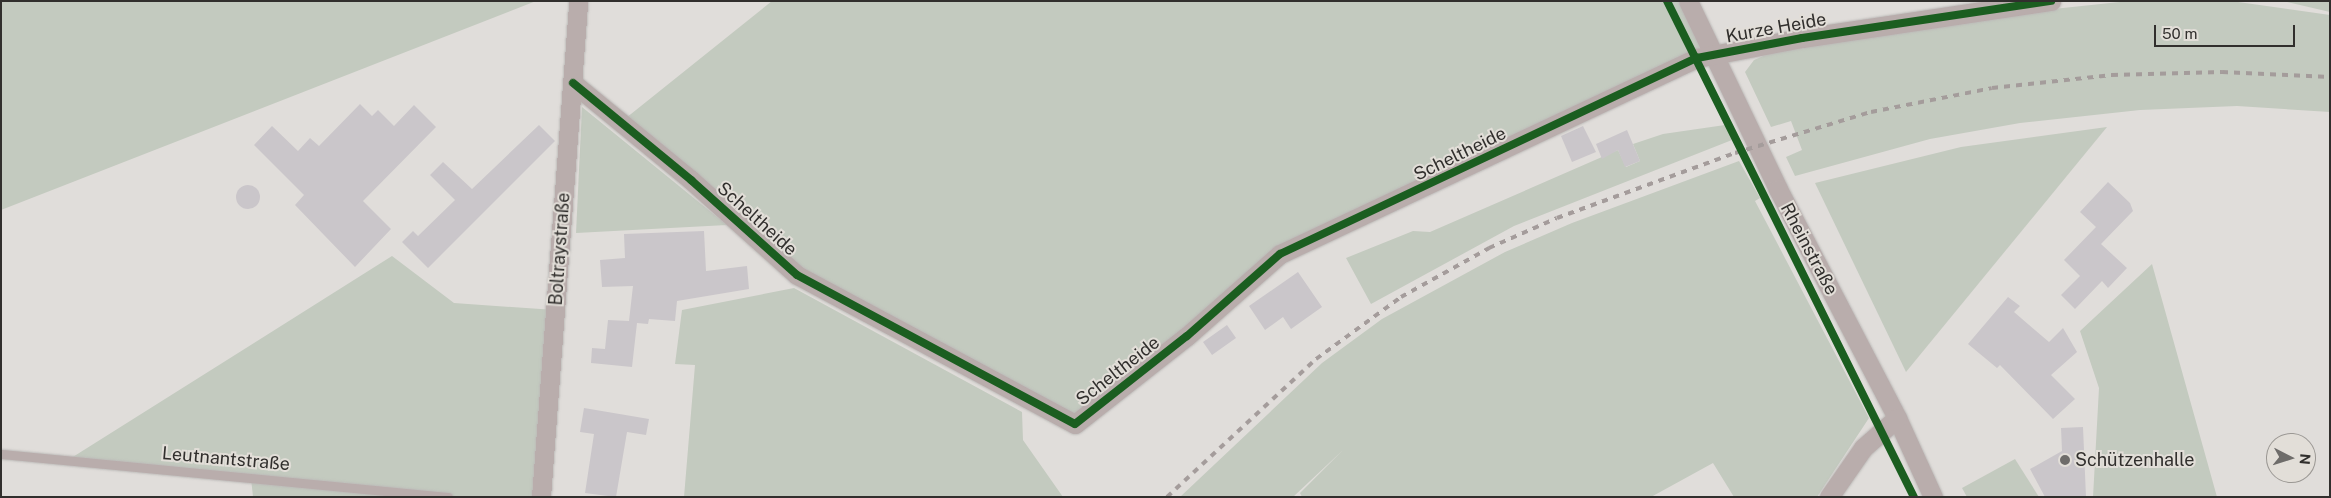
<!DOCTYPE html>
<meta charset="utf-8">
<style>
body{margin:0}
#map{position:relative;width:2331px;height:498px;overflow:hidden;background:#e0ddda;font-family:"Public Sans",sans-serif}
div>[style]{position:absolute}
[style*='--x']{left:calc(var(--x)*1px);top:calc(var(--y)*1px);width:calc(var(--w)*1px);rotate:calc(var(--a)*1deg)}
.green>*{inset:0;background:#c3cabf}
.building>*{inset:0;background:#cac6ca}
.round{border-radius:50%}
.roads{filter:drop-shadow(0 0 1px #bcbab8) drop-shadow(0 0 1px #bcbab8)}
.lane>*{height:9px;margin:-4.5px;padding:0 4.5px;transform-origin:4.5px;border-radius:4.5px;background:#b9adac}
.street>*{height:19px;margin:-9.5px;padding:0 9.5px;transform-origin:9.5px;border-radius:9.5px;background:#b9adac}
.rail>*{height:4px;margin-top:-2px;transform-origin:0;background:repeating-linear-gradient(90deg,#a49c9b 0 6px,transparent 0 12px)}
.cycleway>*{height:8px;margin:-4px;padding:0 4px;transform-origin:4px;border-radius:4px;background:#1b5e20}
.dots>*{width:14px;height:14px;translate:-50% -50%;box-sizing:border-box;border:2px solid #e2ded8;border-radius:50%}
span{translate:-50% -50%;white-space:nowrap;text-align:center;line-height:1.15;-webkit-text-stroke:4px #e2ded8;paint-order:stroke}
.street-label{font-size:18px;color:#312f2d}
.poi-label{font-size:18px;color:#312f2d}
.left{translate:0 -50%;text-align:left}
.frame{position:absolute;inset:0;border:2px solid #312f2d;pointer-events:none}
.north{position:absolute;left:2266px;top:433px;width:50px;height:50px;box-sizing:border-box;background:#e2ded8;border:1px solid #9b9894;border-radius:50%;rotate:95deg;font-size:14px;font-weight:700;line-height:20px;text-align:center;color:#312f2d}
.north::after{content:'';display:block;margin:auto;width:18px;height:22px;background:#6e6c6a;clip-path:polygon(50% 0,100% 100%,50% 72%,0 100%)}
.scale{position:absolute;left:2154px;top:25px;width:141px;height:22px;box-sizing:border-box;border:2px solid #312f2d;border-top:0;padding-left:6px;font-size:15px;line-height:18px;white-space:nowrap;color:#312f2d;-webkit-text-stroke:4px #e2ded8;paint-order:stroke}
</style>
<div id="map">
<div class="green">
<i style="clip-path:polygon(1px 1px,536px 1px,1px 210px)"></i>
<i style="clip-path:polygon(772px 1px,1688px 1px,1714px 54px,1280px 254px,1075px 424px,797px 275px,621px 122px)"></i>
<i style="clip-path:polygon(2129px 1px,2231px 1px,2330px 15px,2330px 112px,2237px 106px,2140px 110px,2020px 123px,1930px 139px,1795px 176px,1786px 157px,1802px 150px,1791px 121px,1771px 127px,1745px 72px,1754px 60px,1775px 51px,2044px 10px)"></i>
<i style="clip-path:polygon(2283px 1px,2330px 1px,2330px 12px)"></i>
<i style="clip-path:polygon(582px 107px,727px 225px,576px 233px)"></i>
<i style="clip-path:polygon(1725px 125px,1732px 140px,1514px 226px,1371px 304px,1346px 258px,1413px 231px,1430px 232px,1618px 150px,1626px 167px,1640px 161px,1633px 144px,1663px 134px)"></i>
<i style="clip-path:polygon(2107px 127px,1906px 372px,1815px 183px,1961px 147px)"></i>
<i style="clip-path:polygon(1739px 161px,1760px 198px,1755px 201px,1869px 418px,1817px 497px,1734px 497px,1713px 463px,1651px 497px,1302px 497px,1300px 493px,1343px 450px,1293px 497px,1180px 497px,1322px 363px,1382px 319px,1505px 252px,1572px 223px)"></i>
<i style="clip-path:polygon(392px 256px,454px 303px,555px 310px,541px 497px,253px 497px,251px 478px,68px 460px)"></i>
<i style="clip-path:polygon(2152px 264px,2217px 497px,2093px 497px,2099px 388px,2080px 331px)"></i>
<i style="clip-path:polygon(794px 288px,1022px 412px,1023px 440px,1063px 497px,684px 497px,695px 365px,675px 364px,682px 310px)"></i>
<i style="clip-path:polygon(2015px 459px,2039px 497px,1967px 497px,1962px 488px)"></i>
</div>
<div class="building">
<i style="clip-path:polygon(360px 104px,372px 116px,378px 110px,394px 126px,414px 105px,436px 127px,363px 201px,391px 229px,355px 267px,295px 205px,304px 195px,254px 145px,272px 126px,298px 151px,310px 138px,319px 146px)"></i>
<i style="clip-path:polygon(539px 125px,555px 141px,428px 268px,402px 242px,413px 231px,418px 236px,455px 200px,430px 175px,443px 162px,472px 189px)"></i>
<i style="clip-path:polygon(1583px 126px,1596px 152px,1572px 162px,1561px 136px)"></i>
<i style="clip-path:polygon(1627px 130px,1640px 161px,1625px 167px,1618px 150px,1602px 159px,1596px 144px)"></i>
<i style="clip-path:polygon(2108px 182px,2130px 203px,2133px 211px,2101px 244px,2127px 268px,2108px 288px,2102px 281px,2075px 309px,2061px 295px,2080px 276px,2064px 260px,2096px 227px,2080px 212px)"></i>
<i class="round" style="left:236px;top:185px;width:24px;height:24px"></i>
<i style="clip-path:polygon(704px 231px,706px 271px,747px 266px,749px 289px,677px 301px,675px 321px,649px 319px,648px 324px,637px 323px,632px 367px,591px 363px,592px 348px,605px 349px,608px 320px,629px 321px,633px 286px,602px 287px,600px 260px,625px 258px,624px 234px)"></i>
<i style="clip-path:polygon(1298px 272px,1322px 307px,1291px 329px,1283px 317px,1265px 330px,1249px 306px)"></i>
<i style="clip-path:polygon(2008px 297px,2020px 306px,2014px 312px,2049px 342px,2063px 328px,2077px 352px,2051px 375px,2075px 399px,2053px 419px,2000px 365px,1997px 368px,1968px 344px)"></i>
<i style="clip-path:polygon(1227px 325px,1236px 338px,1212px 355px,1203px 342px)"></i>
<i style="clip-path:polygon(584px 408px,649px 419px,646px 435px,627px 432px,616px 497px,585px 493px,594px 434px,580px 432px)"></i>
<i style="clip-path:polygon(2083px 427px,2086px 497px,2045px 497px,2030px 469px,2062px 451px,2061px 428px)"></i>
</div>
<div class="roads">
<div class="lane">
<i style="--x:1;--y:454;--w:449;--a:5.5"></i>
</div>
<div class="street">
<i style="--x:1688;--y:1;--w:208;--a:64.4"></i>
<i style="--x:1778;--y:189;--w:258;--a:62.5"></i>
<i style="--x:1897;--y:418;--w:87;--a:65.5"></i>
<i style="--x:573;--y:83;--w:153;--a:39.4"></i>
<i style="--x:691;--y:180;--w:142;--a:41.9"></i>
<i style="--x:797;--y:275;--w:315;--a:28.2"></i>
<i style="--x:1075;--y:424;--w:142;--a:-38.2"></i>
<i style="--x:1187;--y:336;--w:124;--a:-41.4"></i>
<i style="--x:1280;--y:254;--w:461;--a:-25.2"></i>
<i style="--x:1697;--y:58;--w:107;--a:-10.8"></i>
<i style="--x:1802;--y:38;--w:252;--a:-8.5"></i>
<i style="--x:541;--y:497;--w:497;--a:-85.7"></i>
<i style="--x:1829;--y:497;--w:60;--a:-55.2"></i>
<i style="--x:1863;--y:448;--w:45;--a:-41.4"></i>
</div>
</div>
<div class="rail">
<i style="--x:1167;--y:497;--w:203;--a:-42.8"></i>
<i style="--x:1316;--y:359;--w:105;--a:-36.1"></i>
<i style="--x:1401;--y:297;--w:101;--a:-29.1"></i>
<i style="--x:1489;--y:248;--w:74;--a:-23.8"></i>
<i style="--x:1557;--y:218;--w:189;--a:-20.1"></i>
<i style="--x:1735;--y:153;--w:142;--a:-16.8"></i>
<i style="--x:1871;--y:112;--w:123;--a:-11.2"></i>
<i style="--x:1992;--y:88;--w:121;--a:-6.2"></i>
<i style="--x:2112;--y:75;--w:110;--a:-1.6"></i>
<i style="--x:2222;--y:72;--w:108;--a:2.7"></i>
</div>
<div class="cycleway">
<i style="--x:1667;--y:1;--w:554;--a:63.53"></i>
<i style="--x:573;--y:83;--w:153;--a:39.4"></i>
<i style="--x:691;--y:180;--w:142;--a:41.9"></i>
<i style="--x:797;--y:275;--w:315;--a:28.2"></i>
<i style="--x:1075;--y:424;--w:142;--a:-38.2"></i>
<i style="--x:1187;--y:336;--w:124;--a:-41.4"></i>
<i style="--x:1280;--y:254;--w:461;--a:-25.2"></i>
<i style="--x:1697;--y:58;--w:107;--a:-10.8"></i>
<i style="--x:1802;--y:38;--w:252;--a:-8.5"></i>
</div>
<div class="dots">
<i style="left:2065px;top:460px;background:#6e6c6a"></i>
</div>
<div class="street-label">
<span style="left:1776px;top:28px;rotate:-10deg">Kurze Heide</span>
<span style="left:1460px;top:154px;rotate:-26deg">Scheltheide</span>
<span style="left:757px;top:219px;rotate:42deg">Scheltheide</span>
<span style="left:560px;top:249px;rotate:-86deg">Boltraystraße</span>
<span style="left:1809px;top:249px;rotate:62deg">Rheinstraße</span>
<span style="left:1118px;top:371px;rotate:-38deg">Scheltheide</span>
<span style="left:226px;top:459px;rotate:5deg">Leutnantstraße</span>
</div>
<div class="poi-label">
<span class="left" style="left:2075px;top:460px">Schützenhalle</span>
</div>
<div class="frame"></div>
<div class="north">N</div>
<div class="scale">50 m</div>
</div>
